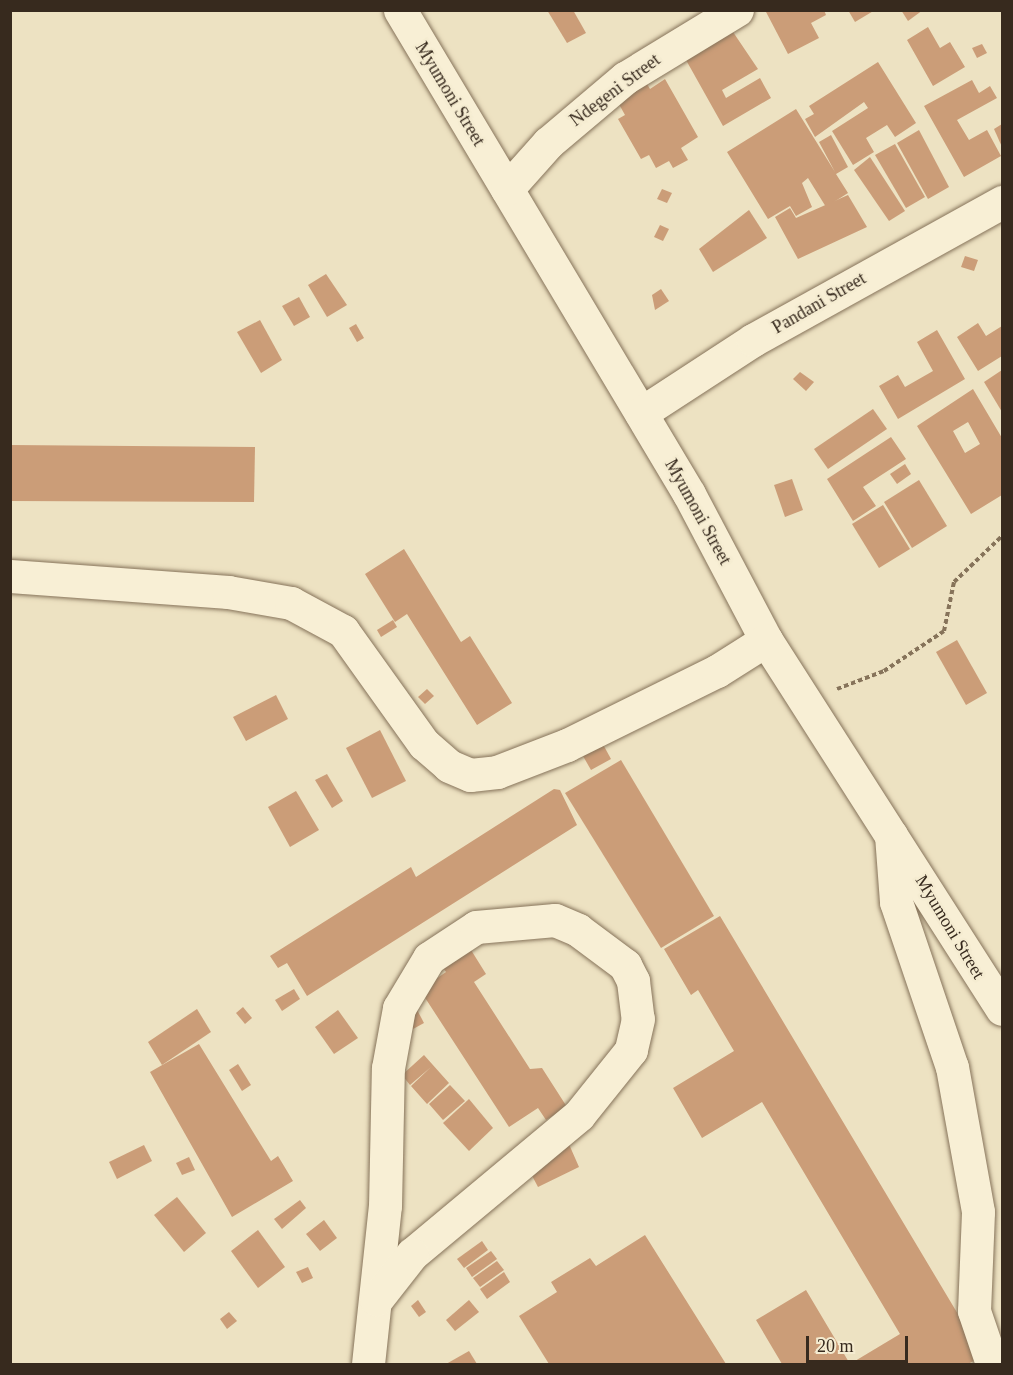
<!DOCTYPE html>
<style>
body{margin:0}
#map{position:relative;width:1013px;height:1375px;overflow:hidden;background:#ede2c2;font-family:Georgia,serif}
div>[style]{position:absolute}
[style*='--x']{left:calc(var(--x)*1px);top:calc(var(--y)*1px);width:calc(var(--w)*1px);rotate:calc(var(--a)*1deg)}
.building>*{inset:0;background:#cb9d78}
.path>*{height:4px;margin-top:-2px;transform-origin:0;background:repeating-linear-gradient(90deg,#86735a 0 4.5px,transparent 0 7.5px)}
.roads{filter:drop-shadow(0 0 2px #86735a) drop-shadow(0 0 2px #86735a)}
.minor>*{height:33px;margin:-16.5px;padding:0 16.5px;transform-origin:16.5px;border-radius:16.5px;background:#f8efd5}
span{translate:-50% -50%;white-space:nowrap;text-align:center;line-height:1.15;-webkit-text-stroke:5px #f5ecd1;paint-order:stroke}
.street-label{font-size:18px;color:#372a1e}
.frame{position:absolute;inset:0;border:12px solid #372a1e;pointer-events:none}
.scale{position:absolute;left:806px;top:1336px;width:102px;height:27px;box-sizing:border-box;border:3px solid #372a1e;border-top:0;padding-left:8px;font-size:18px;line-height:21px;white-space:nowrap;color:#372a1e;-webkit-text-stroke:4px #f5ecd1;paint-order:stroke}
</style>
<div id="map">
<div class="building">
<i style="clip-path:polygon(547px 10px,573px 10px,586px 33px,567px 43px)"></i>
<i style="clip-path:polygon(765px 10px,824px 10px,826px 15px,811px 23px,819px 38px,788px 54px)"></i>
<i style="clip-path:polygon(848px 10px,875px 10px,855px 22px)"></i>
<i style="clip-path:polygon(901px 10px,923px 10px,908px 21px)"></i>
<i style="clip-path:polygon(928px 27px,940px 48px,950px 42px,965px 67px,933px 86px,907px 40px)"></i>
<i style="clip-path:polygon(731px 29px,758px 69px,722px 90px,726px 98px,760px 78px,771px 98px,723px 126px,686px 60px)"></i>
<i style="clip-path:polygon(982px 44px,987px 53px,977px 58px,972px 48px)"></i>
<i style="clip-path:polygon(878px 62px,916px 123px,895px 137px,887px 125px,866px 138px,874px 152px,853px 165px,832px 131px,868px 108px,864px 102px,815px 137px,805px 119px,814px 114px,809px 106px)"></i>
<i style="clip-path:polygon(644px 79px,650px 89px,665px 79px,698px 137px,681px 148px,688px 160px,673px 168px,669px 161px,656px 168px,649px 155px,641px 159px,618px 119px,625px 115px,615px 97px)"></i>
<i style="clip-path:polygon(972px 80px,979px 93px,990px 86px,997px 98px,957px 120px,969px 140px,987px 130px,1001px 156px,964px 177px,924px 106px)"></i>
<i style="clip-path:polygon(796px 109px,835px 172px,819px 142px,831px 135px,848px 167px,836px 174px,848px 193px,826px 207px,808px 178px,802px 183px,812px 207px,796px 216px,790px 206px,768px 219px,727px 152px)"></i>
<i style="clip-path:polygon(1002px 124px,1002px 147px,994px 129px)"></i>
<i style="clip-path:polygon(919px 130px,949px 187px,928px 199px,897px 143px)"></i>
<i style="clip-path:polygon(895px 144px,925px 197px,906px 208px,875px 155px)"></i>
<i style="clip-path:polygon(870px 157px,905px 211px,889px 221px,854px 170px)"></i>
<i style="clip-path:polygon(662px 189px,672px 193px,667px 203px,657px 199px)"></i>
<i style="clip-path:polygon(848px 195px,867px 227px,798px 259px,775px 217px,790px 208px,796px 218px)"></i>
<i style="clip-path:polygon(749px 210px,767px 238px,713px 272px,699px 249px)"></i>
<i style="clip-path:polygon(660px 225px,669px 229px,663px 241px,654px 237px)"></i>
<i style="clip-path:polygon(965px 256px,978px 260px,974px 271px,961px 267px)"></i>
<i style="clip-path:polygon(326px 274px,347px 305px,327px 317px,308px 285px)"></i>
<i style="clip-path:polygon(661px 289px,669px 301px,655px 310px,652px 295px)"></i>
<i style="clip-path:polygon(299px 297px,310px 317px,294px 326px,282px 306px)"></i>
<i style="clip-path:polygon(260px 320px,282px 360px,261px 373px,237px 332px)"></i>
<i style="clip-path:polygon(978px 323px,986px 336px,1002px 326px,1002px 356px,978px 371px,957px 337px)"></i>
<i style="clip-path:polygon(356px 324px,364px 338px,357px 342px,349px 328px)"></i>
<i style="clip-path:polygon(937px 330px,965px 379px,898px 419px,879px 386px,898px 375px,905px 387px,933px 371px,917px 342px)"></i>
<i style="clip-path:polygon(1002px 370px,1002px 412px,984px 382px)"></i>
<i style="clip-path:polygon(800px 372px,814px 382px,806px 391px,793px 379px)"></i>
<i style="clip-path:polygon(evenodd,973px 389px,1002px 438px,1002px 495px,971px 514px,917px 426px,973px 389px,968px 422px,980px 444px,965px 453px,953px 431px,968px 422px)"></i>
<i style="clip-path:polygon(873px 409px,887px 429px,828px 469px,814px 449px)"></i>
<i style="clip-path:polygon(891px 437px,906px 459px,863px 487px,876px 506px,853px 521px,827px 479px)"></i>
<i style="clip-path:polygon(10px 445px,255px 447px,254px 502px,10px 501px)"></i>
<i style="clip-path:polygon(905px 464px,911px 474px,897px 484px,890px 474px)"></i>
<i style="clip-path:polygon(792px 479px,803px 510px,785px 517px,774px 485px)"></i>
<i style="clip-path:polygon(919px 480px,947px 526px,912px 548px,884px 502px)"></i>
<i style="clip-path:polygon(883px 505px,910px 549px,879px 568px,852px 524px)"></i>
<i style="clip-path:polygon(404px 549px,461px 642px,470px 636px,512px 703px,477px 725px,407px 614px,395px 622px,365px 574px)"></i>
<i style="clip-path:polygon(393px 620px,397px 627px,381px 637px,377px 630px)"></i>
<i style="clip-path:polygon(957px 640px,987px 693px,966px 705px,936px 652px)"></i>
<i style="clip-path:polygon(427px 689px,434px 696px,425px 704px,418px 697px)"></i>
<i style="clip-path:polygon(276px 695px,288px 719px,246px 741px,233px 717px)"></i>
<i style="clip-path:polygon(380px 730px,406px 781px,372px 798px,346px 748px)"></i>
<i style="clip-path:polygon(599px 737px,611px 759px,591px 770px,579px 749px)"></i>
<i style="clip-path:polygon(621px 760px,714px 916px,661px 948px,565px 793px)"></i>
<i style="clip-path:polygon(327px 774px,343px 801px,332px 808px,315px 780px)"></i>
<i style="clip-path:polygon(554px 789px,560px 790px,577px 825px,307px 996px,287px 963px,278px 968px,270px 956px,411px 867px,416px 877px)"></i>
<i style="clip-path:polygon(296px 791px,319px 830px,290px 847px,268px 807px)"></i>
<i style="clip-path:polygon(720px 916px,983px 1356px,968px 1364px,782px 1364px,756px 1320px,806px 1290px,850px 1364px,900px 1334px,762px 1102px,702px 1138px,673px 1088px,734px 1051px,698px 990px,691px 995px,664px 949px)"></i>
<i style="clip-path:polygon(466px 942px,486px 974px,474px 982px,530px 1069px,542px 1068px,567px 1107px,546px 1120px,538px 1108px,509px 1127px,420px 990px,446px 972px,437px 960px)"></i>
<i style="clip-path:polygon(294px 989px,300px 999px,282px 1011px,275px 1000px)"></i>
<i style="clip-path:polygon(415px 1006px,424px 1023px,413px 1029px,404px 1012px)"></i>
<i style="clip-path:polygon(243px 1007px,252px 1018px,245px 1024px,236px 1013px)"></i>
<i style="clip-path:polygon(197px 1009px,211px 1032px,162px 1065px,148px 1042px)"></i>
<i style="clip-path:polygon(338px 1010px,358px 1038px,334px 1054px,315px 1027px)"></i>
<i style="clip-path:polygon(199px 1044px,271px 1161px,278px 1156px,293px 1181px,232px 1217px,150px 1072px)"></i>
<i style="clip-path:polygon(424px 1055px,449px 1083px,427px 1104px,411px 1086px,431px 1067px,410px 1085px,402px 1075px)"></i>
<i style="clip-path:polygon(238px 1064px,251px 1085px,242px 1091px,229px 1070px)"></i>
<i style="clip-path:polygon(450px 1085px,465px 1101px,443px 1120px,429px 1104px)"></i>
<i style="clip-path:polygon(469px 1099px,493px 1128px,469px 1151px,443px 1123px)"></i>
<i style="clip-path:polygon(568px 1142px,579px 1167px,538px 1187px,529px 1170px,553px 1158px,550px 1151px)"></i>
<i style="clip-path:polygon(144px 1145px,152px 1161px,117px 1179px,109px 1162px)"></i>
<i style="clip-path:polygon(189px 1157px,195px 1170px,182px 1175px,176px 1163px)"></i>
<i style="clip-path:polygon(177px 1197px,206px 1233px,184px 1252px,154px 1215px)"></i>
<i style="clip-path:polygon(300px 1200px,306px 1208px,282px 1229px,274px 1219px)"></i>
<i style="clip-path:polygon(324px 1220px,337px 1238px,320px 1251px,306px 1234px)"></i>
<i style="clip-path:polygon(258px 1230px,285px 1267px,258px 1288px,231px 1251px)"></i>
<i style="clip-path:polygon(645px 1235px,726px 1364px,549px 1364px,519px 1316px,557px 1292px,551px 1282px,590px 1258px,596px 1266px)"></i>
<i style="clip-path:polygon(482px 1241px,488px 1250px,464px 1268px,457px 1259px)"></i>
<i style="clip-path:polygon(491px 1251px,497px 1259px,472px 1277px,466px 1268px)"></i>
<i style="clip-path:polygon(497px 1261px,504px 1270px,480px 1287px,473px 1278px)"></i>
<i style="clip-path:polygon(308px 1267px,313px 1278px,302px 1283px,296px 1272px)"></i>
<i style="clip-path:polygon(504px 1272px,510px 1282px,487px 1299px,480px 1289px)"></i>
<i style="clip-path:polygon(418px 1300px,426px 1312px,419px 1317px,411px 1306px)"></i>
<i style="clip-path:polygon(469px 1300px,479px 1312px,455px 1331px,446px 1320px)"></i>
<i style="clip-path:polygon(229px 1312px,237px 1321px,227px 1329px,220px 1319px)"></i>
<i style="clip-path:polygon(469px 1351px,477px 1364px,446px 1364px)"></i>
</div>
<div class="path">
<i style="--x:837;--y:689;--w:50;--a:-21"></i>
<i style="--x:884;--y:671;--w:72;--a:-33.7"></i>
<i style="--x:944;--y:631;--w:50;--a:-78.5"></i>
<i style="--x:954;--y:582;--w:66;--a:-43.8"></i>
</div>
<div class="roads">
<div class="minor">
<i style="--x:400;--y:10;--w:564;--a:59.16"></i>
<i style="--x:689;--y:494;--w:165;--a:62.2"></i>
<i style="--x:766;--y:640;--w:438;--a:57.4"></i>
<i style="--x:507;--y:189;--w:62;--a:-48.3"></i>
<i style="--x:548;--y:143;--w:101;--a:-40.2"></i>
<i style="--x:625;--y:78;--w:131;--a:-31.3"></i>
<i style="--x:641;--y:413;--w:134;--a:-33.1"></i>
<i style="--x:753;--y:340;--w:285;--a:-29"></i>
<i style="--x:10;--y:576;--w:219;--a:4.2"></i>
<i style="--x:228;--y:592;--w:64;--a:9.9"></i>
<i style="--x:291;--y:603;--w:59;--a:28.3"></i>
<i style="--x:343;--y:631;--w:139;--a:54.4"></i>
<i style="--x:424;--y:744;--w:33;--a:41"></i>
<i style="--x:449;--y:766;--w:23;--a:23"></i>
<i style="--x:470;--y:775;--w:27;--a:-6"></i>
<i style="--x:497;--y:772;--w:75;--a:-21.1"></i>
<i style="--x:567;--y:745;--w:167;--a:-26.3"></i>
<i style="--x:717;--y:671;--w:58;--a:-32.3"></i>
<i style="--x:891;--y:835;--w:67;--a:85.7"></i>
<i style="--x:896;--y:902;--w:174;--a:71.3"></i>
<i style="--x:952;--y:1067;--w:147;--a:79.8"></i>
<i style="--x:978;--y:1212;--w:99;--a:92.3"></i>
<i style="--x:974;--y:1311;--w:56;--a:71.2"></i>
<i style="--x:368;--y:1364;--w:159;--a:-83.9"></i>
<i style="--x:385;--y:1206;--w:138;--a:-88.8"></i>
<i style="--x:388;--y:1068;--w:61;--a:-79.6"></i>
<i style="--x:399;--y:1008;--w:58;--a:-59"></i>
<i style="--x:429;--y:958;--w:56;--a:-33.4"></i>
<i style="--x:476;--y:927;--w:79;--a:-5.1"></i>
<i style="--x:555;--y:920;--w:25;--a:23"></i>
<i style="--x:578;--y:930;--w:59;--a:36.7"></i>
<i style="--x:625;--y:965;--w:18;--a:63"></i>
<i style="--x:633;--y:981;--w:38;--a:83"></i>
<i style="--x:638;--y:1019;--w:32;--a:103"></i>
<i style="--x:631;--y:1050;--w:83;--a:128.7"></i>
<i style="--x:579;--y:1115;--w:217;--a:140.2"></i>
<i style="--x:412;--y:1254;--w:58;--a:128"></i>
</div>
</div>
<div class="street-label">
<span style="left:615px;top:90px;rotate:-37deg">Ndegeni Street</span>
<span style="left:450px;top:94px;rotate:59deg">Myumoni Street</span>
<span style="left:819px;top:303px;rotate:-30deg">Pandani Street</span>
<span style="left:698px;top:512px;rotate:61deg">Myumoni Street</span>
<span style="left:950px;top:927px;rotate:59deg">Myumoni Street</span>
</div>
<div class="frame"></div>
<div class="scale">20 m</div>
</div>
